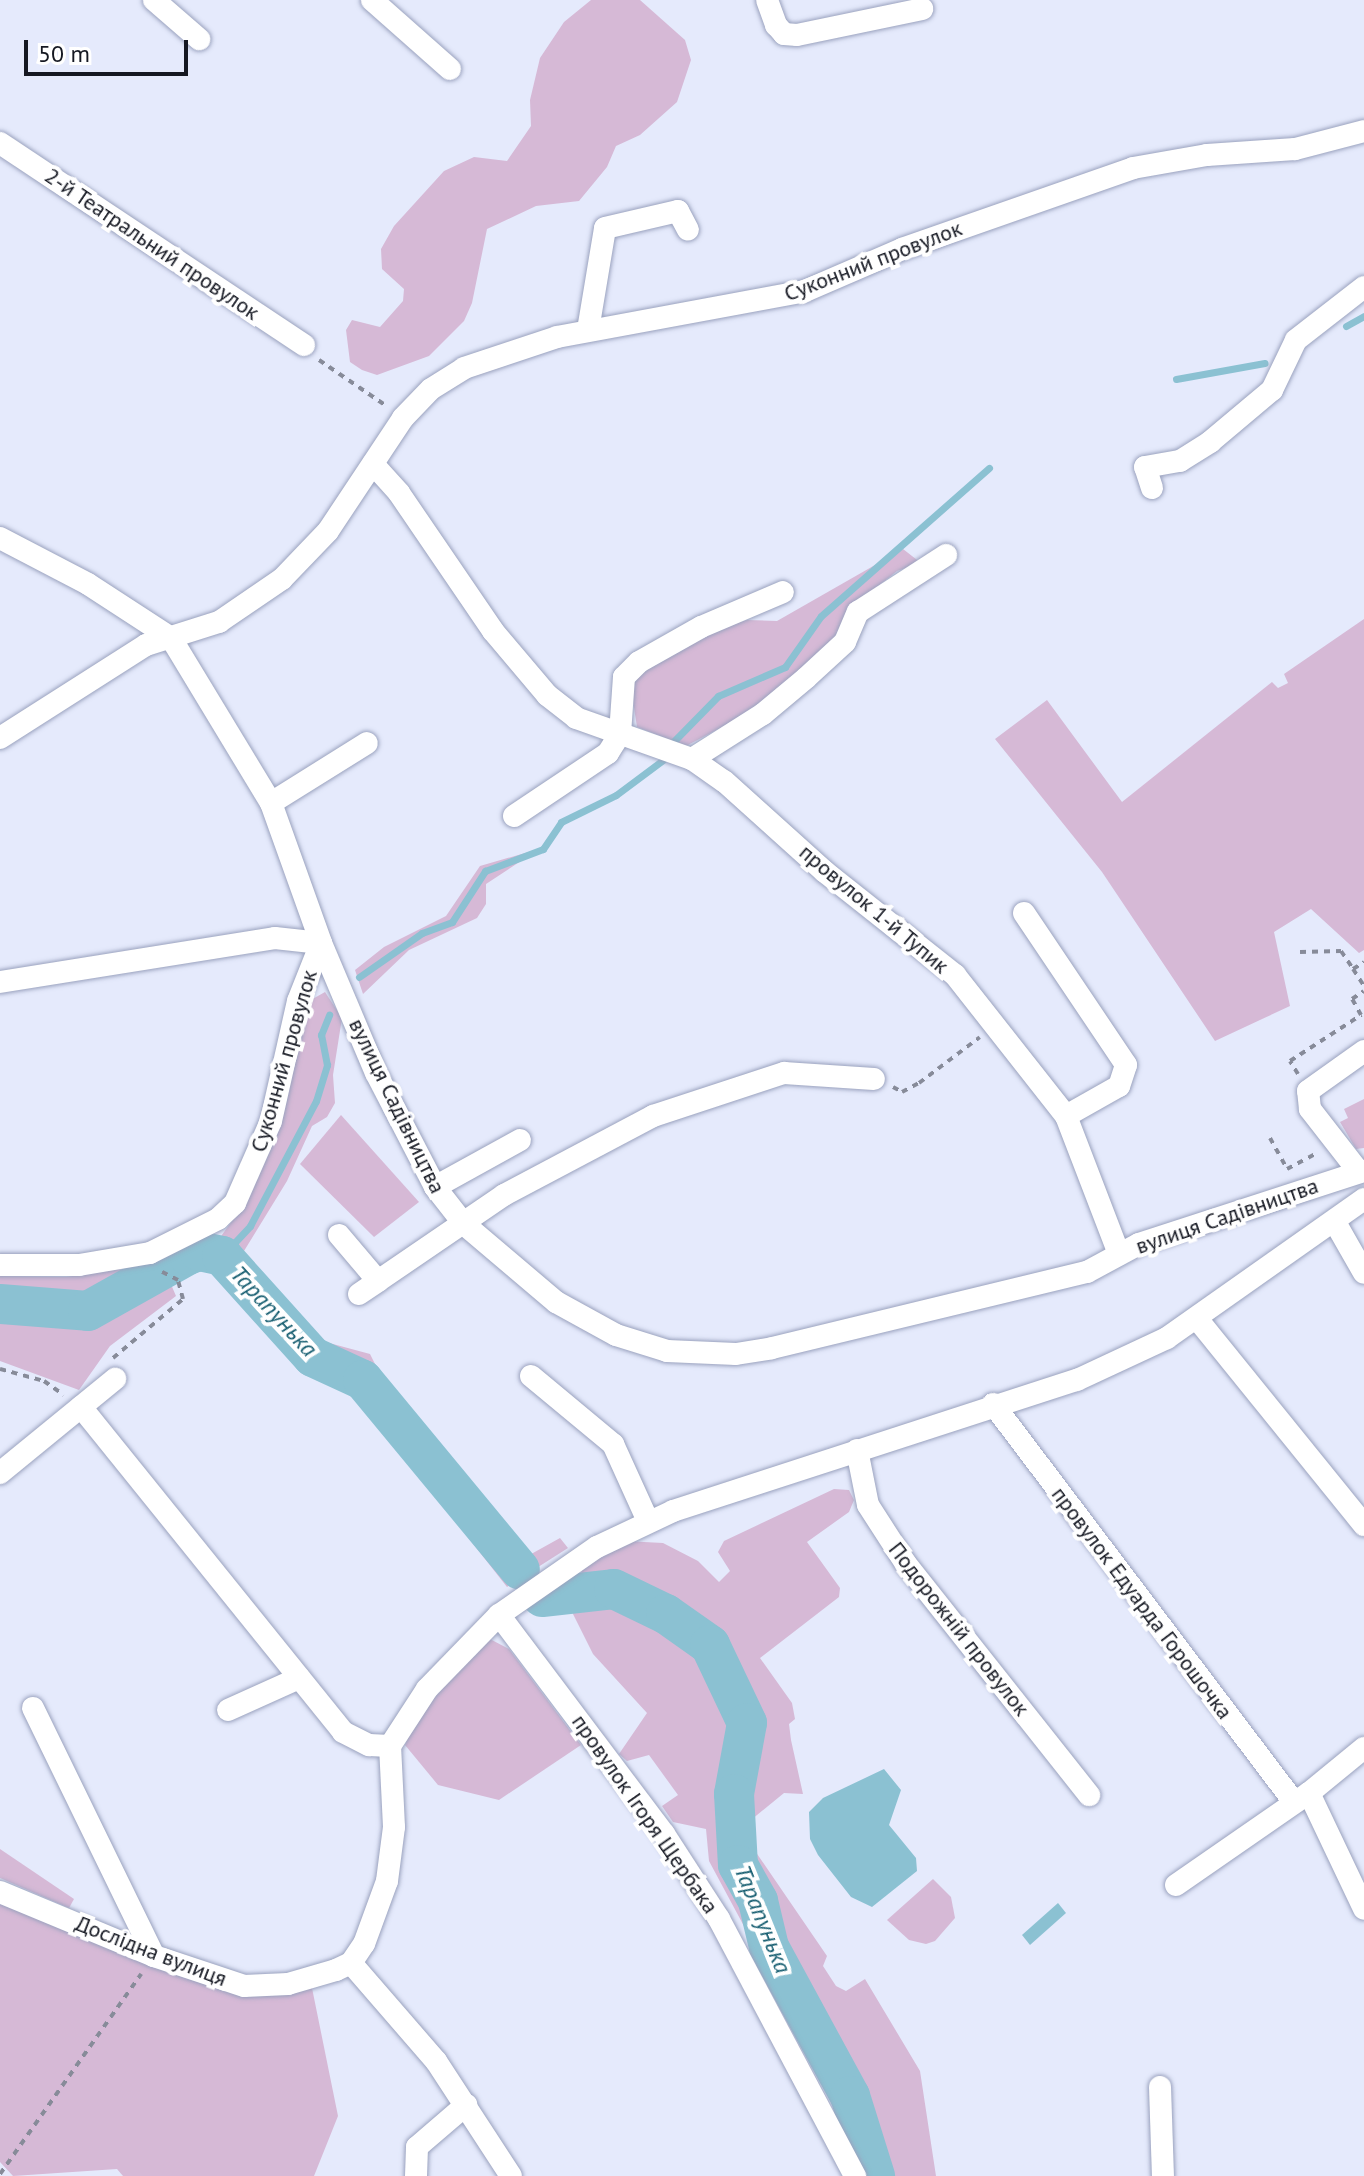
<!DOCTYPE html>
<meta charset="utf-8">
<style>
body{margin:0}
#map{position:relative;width:1364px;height:2176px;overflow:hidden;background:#e5eafc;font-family:"PT Sans",sans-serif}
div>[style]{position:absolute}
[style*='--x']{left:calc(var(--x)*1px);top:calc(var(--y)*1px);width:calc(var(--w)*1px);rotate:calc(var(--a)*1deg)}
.green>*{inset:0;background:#d6b9d6}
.water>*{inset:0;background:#8bc1d2}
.stream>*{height:7px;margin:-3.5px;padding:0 3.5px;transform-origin:3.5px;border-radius:3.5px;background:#8bc1d2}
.river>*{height:40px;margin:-20px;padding:0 20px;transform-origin:20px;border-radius:20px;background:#8bc1d2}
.path>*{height:4px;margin-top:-2px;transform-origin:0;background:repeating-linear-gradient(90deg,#878b99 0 6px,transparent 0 12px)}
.roads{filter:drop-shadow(0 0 2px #9aa2be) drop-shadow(0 0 2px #9aa2be)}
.minor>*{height:22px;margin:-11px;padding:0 11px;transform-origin:11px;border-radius:11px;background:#fff}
span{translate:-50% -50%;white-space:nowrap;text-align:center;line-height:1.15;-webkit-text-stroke:8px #fff;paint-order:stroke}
.street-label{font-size:22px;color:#151822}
.water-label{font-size:24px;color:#145c6f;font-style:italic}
.scale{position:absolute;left:24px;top:40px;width:164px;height:36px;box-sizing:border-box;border:4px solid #151822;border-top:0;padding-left:10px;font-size:24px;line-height:28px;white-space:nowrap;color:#151822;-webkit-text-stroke:6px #fff;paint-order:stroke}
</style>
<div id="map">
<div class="green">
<i style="clip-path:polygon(591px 0,640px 0,685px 40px,691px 60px,677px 102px,640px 135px,616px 146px,607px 167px,579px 201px,536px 206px,487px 229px,472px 303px,464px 321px,429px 356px,377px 375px,362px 370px,350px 362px,346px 330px,352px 320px,380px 327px,403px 301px,404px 289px,382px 269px,381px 249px,394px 226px,444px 171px,474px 157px,507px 161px,531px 126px,530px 100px,540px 58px,564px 22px)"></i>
<i style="clip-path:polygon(903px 549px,921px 563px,897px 571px,852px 607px,827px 650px,766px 704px,686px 746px,637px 727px,631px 688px,640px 669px,697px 634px,747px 620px,777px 621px)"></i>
<i style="clip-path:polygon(1364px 619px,1364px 950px,1359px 953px,1311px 909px,1274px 932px,1290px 1006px,1215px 1041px,1102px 872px,995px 739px,1047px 700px,1122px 802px,1272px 682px,1278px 688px,1288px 683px,1284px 674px)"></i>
<i style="clip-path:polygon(539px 849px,486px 884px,486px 904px,477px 918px,409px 950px,363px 994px,355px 970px,384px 947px,446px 916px,480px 866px)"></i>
<i style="clip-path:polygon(325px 992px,342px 1018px,333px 1075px,335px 1103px,327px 1117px,312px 1126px,287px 1181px,244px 1251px,233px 1256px,219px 1239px,237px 1214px,309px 1001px)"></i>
<i style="clip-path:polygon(1364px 1099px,1364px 1148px,1356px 1149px,1340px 1122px,1348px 1118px,1344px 1109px)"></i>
<i style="clip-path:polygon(341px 1115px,419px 1202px,374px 1237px,300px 1164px)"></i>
<i style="clip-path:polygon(119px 1269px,141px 1279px,155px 1270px,170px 1282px,176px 1296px,110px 1346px,79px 1390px,0 1361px,0 1276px,66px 1277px)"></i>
<i style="clip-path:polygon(318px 1340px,370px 1354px,397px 1408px,524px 1558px,560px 1538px,568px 1548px,507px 1587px,383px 1429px,369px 1400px,296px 1359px)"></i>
<i style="clip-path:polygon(834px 1489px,849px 1490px,854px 1500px,849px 1512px,807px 1542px,840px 1588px,839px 1597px,760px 1658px,792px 1703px,795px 1719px,789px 1724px,791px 1740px,803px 1794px,784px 1793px,740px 1829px,827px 1956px,823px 1966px,836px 1986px,846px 1991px,865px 1979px,920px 2071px,936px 2176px,868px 2176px,826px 2079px,709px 1861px,706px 1829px,673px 1822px,662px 1806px,678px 1795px,649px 1755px,627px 1761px,619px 1754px,647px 1713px,593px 1654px,572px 1612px,583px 1566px,625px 1541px,663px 1543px,698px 1561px,719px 1582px,730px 1571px,718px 1552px,724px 1541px)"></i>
<i style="clip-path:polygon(488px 1638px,509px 1649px,581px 1745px,499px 1800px,438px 1785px,405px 1745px,416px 1718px)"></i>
<i style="clip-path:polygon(0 1849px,74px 1899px,69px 1908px,0 1878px)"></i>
<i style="clip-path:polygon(933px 1879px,951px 1897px,955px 1918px,935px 1941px,926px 1944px,909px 1940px,887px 1920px)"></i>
<i style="clip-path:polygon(0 1904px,229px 1991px,312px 1988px,338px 2116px,314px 2176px,123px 2176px,117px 2169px,13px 2176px,0 2162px)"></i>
</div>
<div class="water">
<i style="clip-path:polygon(253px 1279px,298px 1324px,305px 1345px,295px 1352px,246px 1286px)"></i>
<i style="clip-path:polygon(884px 1769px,901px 1790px,889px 1825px,916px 1858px,917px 1871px,872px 1907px,851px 1897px,818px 1855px,810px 1839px,809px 1812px,823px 1798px)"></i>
<i style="clip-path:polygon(1058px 1903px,1066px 1913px,1030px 1945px,1022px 1935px)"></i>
</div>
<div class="stream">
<i style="--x:1346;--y:326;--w:21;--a:-29"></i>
<i style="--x:1176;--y:379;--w:90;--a:-10.2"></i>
<i style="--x:674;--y:741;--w:63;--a:-45.6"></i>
<i style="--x:718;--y:696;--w:73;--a:-23.4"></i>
<i style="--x:785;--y:667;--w:62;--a:-54.8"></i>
<i style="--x:821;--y:616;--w:224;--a:-41.4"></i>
<i style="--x:359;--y:977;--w:77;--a:-34.9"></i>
<i style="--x:422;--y:933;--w:32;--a:-20"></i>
<i style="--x:452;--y:922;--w:61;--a:-57.1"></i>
<i style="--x:485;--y:871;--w:62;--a:-20.8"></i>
<i style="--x:543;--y:849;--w:32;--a:-56"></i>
<i style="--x:561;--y:822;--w:61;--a:-26.1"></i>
<i style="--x:616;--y:795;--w:59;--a:-36.7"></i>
<i style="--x:222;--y:1256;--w:41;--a:-47"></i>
<i style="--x:250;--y:1226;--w:141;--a:-62.2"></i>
<i style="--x:316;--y:1101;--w:38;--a:-73"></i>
<i style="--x:327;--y:1065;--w:31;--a:-101"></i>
<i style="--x:321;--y:1035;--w:22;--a:-68"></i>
</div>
<div class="river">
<i style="--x:0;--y:1304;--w:88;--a:4.5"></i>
<i style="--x:88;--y:1311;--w:115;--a:-29.2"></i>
<i style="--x:188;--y:1255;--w:12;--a:-20"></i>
<i style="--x:199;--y:1251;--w:24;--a:12"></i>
<i style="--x:222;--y:1256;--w:136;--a:48"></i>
<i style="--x:313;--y:1357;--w:55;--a:24.7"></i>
<i style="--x:363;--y:1380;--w:246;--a:50.4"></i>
<i style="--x:542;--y:1597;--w:72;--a:-6.3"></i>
<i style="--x:614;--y:1589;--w:58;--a:25.7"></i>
<i style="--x:666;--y:1614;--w:54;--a:35.2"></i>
<i style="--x:710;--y:1645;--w:86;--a:64.6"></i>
<i style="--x:747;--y:1723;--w:72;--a:100.4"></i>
<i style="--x:734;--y:1794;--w:71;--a:86.8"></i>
<i style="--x:738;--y:1865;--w:41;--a:60.9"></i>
<i style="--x:758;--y:1901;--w:47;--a:76.6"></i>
<i style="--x:769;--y:1947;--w:170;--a:61.5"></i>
<i style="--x:850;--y:2096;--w:84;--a:72.6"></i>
</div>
<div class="path">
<i style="--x:319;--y:360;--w:83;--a:34.3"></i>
<i style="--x:1300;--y:952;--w:41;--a:-1.4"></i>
<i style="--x:1341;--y:951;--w:22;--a:56"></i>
<i style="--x:1353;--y:969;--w:13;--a:-32"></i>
<i style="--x:1353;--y:969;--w:20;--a:57"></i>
<i style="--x:1298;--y:1074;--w:15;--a:-122"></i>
<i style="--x:1290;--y:1061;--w:85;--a:-32.9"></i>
<i style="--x:1361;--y:1015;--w:18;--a:-119"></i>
<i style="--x:1352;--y:999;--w:14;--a:-34"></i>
<i style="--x:893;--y:1087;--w:10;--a:29"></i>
<i style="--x:902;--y:1092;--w:19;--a:-28"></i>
<i style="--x:919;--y:1083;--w:76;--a:-37"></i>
<i style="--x:1270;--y:1138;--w:35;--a:61"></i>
<i style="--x:1287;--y:1169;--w:34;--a:-28"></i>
<i style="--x:113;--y:1358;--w:92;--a:-40.1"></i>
<i style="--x:183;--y:1299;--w:20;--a:-105"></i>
<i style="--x:178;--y:1280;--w:18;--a:-153"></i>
<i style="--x:0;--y:1369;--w:46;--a:15.3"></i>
<i style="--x:44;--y:1381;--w:24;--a:35"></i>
<i style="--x:0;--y:2174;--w:245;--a:-54.8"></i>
</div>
<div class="roads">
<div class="minor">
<i style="--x:154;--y:0;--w:60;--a:40.9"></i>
<i style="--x:372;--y:0;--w:104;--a:41.5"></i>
<i style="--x:767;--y:0;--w:27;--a:70"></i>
<i style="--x:776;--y:25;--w:12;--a:48"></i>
<i style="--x:784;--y:34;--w:13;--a:4"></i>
<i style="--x:797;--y:35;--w:128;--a:-11.7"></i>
<i style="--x:0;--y:143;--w:365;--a:33.6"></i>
<i style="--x:588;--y:330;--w:103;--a:-80.5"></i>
<i style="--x:605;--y:228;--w:75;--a:-13.1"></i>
<i style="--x:678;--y:211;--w:21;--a:62"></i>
<i style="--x:373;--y:464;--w:39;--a:48"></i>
<i style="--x:399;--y:493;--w:167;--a:55.7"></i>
<i style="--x:493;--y:631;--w:84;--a:49.8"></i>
<i style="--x:547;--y:695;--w:37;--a:38"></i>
<i style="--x:576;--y:718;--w:123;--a:19.5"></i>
<i style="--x:692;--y:759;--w:39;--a:35"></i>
<i style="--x:724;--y:781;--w:136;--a:42"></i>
<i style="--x:825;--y:872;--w:166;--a:38.4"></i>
<i style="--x:955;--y:975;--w:179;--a:51.8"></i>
<i style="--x:1066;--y:1116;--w:148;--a:69"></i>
<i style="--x:1152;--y:488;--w:22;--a:-108"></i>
<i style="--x:1145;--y:467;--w:36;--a:-10"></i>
<i style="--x:1180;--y:461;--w:36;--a:-32"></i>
<i style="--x:1210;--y:442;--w:81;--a:-40"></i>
<i style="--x:1272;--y:390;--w:55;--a:-64.4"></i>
<i style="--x:1296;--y:340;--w:86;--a:-37.9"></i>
<i style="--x:0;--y:538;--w:99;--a:27.6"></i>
<i style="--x:88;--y:584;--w:99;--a:33"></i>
<i style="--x:171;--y:638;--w:193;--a:58.8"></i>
<i style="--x:271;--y:803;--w:149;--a:70.3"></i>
<i style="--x:321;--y:943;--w:141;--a:67.1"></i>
<i style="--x:376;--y:1073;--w:128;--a:62.6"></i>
<i style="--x:435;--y:1187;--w:47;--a:51.9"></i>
<i style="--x:464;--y:1224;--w:121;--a:40.3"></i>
<i style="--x:556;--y:1302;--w:68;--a:28.8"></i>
<i style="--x:616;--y:1335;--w:53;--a:17.4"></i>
<i style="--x:667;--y:1351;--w:69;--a:2.5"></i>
<i style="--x:736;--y:1354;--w:36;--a:-9"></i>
<i style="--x:772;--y:1348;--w:324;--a:-13.6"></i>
<i style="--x:1087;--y:1272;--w:59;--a:-28.3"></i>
<i style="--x:1139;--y:1244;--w:237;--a:-18"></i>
<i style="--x:0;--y:738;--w:173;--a:-32.5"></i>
<i style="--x:146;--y:645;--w:77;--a:-17.5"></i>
<i style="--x:219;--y:622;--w:76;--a:-34.3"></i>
<i style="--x:282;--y:579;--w:66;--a:-46.2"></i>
<i style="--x:328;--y:531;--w:136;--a:-56.4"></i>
<i style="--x:403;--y:418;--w:40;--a:-46"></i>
<i style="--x:431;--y:389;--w:39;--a:-32"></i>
<i style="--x:464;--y:368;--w:98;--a:-18.4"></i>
<i style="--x:557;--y:337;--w:252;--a:-10.5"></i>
<i style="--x:805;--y:291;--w:106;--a:-23.4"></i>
<i style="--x:902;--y:249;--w:245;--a:-19.3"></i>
<i style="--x:1133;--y:168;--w:75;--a:-10"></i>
<i style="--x:1207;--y:155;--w:88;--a:-3.9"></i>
<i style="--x:1295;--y:149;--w:71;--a:-14.6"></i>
<i style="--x:692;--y:759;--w:84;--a:-32.4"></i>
<i style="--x:763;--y:714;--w:56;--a:-39.9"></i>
<i style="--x:806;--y:678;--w:53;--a:-42.7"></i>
<i style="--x:845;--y:642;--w:33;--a:-67"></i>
<i style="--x:858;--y:612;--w:105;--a:-32.9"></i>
<i style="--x:271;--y:803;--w:113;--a:-32"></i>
<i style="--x:514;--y:816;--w:113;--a:-33.8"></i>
<i style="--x:608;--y:753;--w:22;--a:-58"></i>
<i style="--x:620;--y:734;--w:57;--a:-86"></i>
<i style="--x:624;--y:677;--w:21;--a:-45"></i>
<i style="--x:639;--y:662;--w:71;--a:-29.4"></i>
<i style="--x:701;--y:627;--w:89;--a:-23.1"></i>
<i style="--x:1024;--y:913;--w:183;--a:56.1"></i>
<i style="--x:1126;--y:1065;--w:22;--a:108"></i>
<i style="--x:1119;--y:1086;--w:61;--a:150.5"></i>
<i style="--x:0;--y:982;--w:278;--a:-9.1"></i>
<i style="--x:275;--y:938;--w:46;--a:6.2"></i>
<i style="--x:321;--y:943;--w:62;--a:111.6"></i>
<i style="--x:298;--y:1001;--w:123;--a:102.7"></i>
<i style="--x:271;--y:1121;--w:90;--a:113.7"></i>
<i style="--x:235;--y:1203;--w:23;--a:137"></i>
<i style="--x:218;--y:1219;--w:76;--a:153.4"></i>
<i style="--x:150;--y:1253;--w:72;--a:170.4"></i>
<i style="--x:79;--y:1265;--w:79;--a:180"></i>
<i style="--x:1359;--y:1172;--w:80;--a:-127.9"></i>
<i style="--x:1310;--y:1109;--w:18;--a:-96"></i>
<i style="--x:1308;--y:1091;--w:69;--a:-35.5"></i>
<i style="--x:435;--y:1187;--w:97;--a:-28.9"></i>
<i style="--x:1336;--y:1224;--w:56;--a:60.3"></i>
<i style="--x:339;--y:1235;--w:60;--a:49.7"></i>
<i style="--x:378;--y:1281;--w:153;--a:-34.3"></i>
<i style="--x:504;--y:1195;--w:169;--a:-27.9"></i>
<i style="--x:653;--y:1116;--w:138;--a:-18.2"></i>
<i style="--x:784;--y:1073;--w:90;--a:3.8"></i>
<i style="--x:359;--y:1294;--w:23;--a:-34"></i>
<i style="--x:1198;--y:1320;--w:264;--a:51"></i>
<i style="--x:531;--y:1376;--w:107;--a:39.7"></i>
<i style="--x:613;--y:1444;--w:85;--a:65.6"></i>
<i style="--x:993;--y:1404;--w:498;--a:52.9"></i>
<i style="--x:81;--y:1407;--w:417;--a:51.1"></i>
<i style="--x:343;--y:1732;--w:29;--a:27"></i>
<i style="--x:369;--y:1745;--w:21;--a:3"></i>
<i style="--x:857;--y:1450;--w:56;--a:78.7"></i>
<i style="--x:868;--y:1505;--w:70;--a:57.2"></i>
<i style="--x:906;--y:1564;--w:295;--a:51.6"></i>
<i style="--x:0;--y:1473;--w:149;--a:-39.3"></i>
<i style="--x:499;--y:1615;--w:274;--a:53"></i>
<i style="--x:664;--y:1834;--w:101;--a:57.1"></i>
<i style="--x:719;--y:1919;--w:291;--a:62.1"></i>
<i style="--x:33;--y:1708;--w:276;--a:64"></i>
<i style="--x:228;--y:1710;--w:78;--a:-24.3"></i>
<i style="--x:1309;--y:1793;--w:71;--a:-39.3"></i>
<i style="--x:1176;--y:1885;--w:162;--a:-34.7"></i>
<i style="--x:1309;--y:1793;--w:128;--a:64.6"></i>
<i style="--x:0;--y:1892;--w:167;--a:22.6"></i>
<i style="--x:154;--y:1956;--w:95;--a:18.4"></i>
<i style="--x:244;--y:1986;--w:44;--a:-2.6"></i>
<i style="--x:288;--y:1984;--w:50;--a:-16.3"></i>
<i style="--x:336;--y:1970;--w:17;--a:-25"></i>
<i style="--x:351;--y:1963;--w:23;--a:-56"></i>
<i style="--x:364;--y:1944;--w:67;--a:-69.9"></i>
<i style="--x:387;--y:1881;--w:54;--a:-82.6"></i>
<i style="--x:394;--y:1827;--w:81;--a:-92.8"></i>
<i style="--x:390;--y:1746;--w:68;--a:-57"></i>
<i style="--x:427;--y:1689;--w:103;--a:-45.8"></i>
<i style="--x:499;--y:1615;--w:119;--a:-34.8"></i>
<i style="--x:597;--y:1547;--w:84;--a:-25.3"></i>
<i style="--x:673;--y:1511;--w:425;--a:-18"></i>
<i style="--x:1077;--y:1380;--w:99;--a:-25"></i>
<i style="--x:1167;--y:1338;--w:241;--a:-35.2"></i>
<i style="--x:351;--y:1963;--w:130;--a:49.1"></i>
<i style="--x:436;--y:2061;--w:137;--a:56.9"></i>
<i style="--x:1160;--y:2087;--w:89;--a:88.1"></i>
<i style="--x:416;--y:2176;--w:29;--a:-88"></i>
<i style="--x:417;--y:2147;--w:65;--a:-40.6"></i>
</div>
</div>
<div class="street-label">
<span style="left:152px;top:244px;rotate:34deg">2-й Театральний провулок</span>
<span style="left:873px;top:261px;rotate:-21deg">Суконний провулок</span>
<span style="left:874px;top:909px;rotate:40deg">провулок 1-й Тупик</span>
<span style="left:284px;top:1061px;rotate:-74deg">Суконний провулок</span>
<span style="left:397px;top:1106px;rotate:64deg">вулиця Садівництва</span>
<span style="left:1227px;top:1216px;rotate:-19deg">вулиця Садівництва</span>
<span style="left:1142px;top:1603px;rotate:53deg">провулок Едуарда Горошочка</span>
<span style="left:959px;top:1629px;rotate:52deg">Подорожній провулок</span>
<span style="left:645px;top:1814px;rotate:55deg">провулок Ігоря Щербака</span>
<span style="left:151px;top:1951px;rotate:21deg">Дослідна вулиця</span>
</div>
<div class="water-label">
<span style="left:274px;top:1311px;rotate:47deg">Тарапунька</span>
<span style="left:763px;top:1919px;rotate:68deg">Тарапунька</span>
</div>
<div class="scale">50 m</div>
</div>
